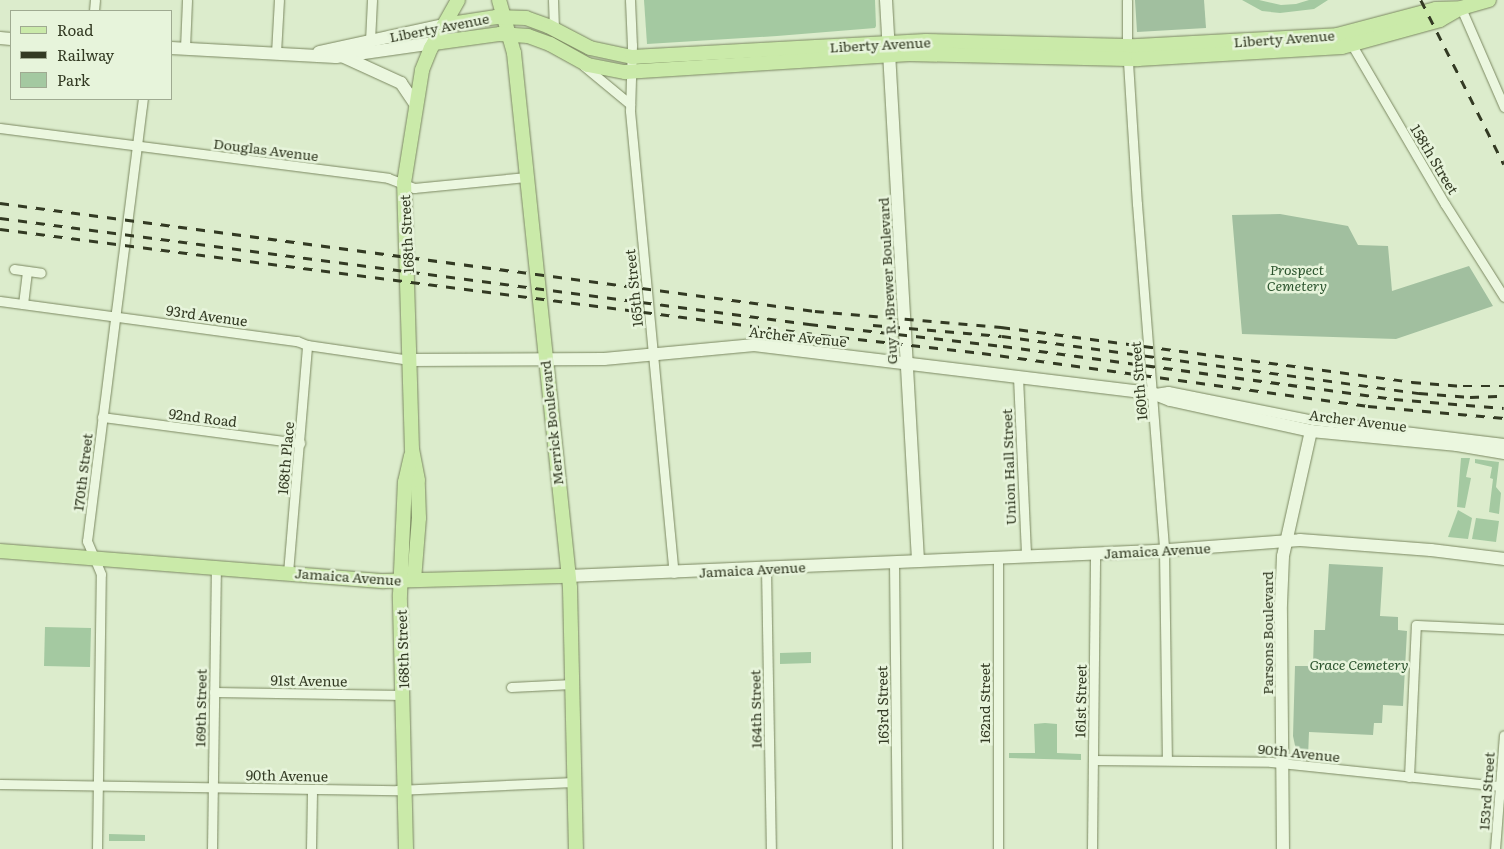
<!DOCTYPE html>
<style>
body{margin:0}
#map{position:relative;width:1504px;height:849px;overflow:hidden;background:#dceccc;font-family:Literata,serif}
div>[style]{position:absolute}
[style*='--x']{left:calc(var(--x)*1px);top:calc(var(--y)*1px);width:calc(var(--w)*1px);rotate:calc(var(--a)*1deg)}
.green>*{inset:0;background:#a4c9a1}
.cemetery>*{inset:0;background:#a1bf9f}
.roads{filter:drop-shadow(0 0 1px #7b8861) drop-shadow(0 0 1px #7b8861)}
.street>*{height:9px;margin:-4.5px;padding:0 4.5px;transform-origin:4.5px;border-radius:4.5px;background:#ebf7df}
.secondary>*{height:12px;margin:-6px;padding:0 6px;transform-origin:6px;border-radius:6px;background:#ebf7df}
.primary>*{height:14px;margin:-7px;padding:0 7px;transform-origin:7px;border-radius:7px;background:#caeaa9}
.rail>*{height:2.5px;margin-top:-1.25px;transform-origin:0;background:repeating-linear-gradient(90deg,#333a23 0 9px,transparent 0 18px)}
span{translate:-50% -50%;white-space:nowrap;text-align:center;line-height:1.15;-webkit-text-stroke:5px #e7f4db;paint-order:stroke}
.street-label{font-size:14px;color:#333a23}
.park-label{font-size:14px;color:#2c542e;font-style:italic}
.legend{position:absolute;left:10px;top:10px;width:162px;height:90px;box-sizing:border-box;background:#e7f4db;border:1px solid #9faa91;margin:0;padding:6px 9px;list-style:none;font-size:15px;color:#333a23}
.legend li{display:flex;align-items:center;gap:10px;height:25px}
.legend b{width:25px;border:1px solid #9faa91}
</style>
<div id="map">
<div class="green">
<i style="clip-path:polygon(644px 0,875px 0,876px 26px,875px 28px,777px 36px,647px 44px)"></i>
<i style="clip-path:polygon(1242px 0,1259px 0,1281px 5px,1296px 4px,1309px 0,1328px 0,1314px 9px,1280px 13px,1262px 11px)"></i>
<i style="clip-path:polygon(1461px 458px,1470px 458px,1466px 477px,1471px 478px,1465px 508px,1457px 507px)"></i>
<i style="clip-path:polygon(1475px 459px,1499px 462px,1496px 487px,1501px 493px,1499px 514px,1489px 512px,1493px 479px,1490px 478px,1492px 467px,1475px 463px)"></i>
<i style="clip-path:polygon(1458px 510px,1472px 518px,1468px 539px,1448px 537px)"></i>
<i style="clip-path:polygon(1476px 518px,1499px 521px,1496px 542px,1472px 539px)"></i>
<i style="clip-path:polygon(45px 627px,91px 628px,90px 667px,44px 666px)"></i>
<i style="clip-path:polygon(811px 652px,811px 663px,780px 664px,780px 653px)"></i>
<i style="clip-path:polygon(1045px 723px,1057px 724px,1057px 753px,1081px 754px,1081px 760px,1009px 758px,1009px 753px,1035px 753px,1034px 724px)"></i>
<i style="clip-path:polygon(109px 834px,145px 835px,145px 841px,109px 841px)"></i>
</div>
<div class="cemetery">
<i style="clip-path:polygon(1135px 0,1204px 0,1206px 28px,1137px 32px)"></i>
<i style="clip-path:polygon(1280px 214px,1348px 226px,1358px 245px,1388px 246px,1392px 291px,1469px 266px,1493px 306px,1396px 339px,1242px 334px,1232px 215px)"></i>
<i style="clip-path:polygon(1329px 564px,1383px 567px,1380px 616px,1398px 617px,1398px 630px,1407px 631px,1403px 706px,1383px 705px,1382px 723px,1374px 723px,1373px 735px,1309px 732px,1308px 757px,1297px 755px,1293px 736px,1295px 666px,1313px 666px,1314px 630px,1325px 630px)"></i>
</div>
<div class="roads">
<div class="street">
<i style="--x:553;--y:0;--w:29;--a:88"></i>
<i style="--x:630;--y:0;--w:45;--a:87.5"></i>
<i style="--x:632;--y:45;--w:66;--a:91.7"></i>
<i style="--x:630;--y:111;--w:464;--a:84.6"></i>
<i style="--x:1127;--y:0;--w:46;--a:90"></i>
<i style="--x:1127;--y:46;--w:158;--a:86.4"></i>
<i style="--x:1137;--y:204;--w:347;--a:85.5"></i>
<i style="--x:1164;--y:550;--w:209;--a:89.2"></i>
<i style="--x:1461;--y:8;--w:108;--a:66.5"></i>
<i style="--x:94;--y:11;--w:11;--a:-85"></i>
<i style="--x:1349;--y:40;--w:190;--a:59.7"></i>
<i style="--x:1445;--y:204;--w:110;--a:57.6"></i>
<i style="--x:370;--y:41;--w:41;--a:-87.2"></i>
<i style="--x:185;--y:48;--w:48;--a:-87.6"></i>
<i style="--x:276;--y:53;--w:53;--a:-86.8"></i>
<i style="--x:584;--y:66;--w:60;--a:39.6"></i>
<i style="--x:0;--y:128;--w:391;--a:7.3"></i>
<i style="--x:388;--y:178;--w:28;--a:21"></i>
<i style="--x:414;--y:188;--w:114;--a:-5.6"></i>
<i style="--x:14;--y:269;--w:27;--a:8"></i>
<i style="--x:0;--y:301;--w:300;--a:7.7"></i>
<i style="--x:297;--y:341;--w:11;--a:22"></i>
<i style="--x:307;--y:345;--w:104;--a:8.3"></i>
<i style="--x:23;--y:304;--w:33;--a:-83"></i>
<i style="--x:1018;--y:377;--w:179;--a:87.4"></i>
<i style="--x:1155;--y:393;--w:13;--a:-9"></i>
<i style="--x:1168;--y:391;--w:148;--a:11.3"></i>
<i style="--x:1313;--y:420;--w:192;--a:6.9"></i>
<i style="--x:102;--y:417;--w:200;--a:7.5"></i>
<i style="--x:998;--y:557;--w:292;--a:90"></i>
<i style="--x:894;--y:562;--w:287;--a:89.4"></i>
<i style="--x:766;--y:568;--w:281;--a:89"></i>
<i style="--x:288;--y:573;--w:229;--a:-85.2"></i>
<i style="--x:511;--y:687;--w:61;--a:-2.8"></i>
<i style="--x:214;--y:692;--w:189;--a:0.9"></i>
<i style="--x:1093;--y:760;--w:178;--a:0.6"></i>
<i style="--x:1271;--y:762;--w:231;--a:6"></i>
<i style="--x:1409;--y:777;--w:152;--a:-87.4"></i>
<i style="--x:1416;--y:625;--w:88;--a:2.6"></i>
<i style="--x:0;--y:784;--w:397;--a:0.9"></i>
<i style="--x:397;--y:790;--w:177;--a:-2.6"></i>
<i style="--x:97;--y:849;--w:275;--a:-89.2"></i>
<i style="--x:101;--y:574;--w:36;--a:-113"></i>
<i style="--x:87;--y:541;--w:446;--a:-82.8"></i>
<i style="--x:212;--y:849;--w:282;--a:-89.2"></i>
<i style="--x:311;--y:849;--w:60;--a:-89"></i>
<i style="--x:1092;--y:849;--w:296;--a:-89.4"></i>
<i style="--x:1495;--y:849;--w:114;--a:-85.5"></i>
</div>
<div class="secondary">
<i style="--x:886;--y:0;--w:561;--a:86.73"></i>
<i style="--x:0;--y:38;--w:11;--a:5"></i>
<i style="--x:171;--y:48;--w:165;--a:3.1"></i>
<i style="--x:336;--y:57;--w:99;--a:-8.1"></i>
<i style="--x:319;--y:52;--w:128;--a:-12.2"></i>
<i style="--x:342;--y:56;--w:65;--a:24.6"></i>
<i style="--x:401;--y:83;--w:25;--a:56"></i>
<i style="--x:410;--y:360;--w:194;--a:-0.3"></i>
<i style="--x:604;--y:359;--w:151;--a:-5.3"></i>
<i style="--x:754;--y:345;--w:401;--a:6.9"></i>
<i style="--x:1152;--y:393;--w:19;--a:21"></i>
<i style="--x:1170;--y:400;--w:144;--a:12.4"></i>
<i style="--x:1311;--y:431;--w:147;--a:5.5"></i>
<i style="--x:1457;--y:445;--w:48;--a:9.7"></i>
<i style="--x:568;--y:576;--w:588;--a:-2.44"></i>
<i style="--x:1155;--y:551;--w:145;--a:-4.3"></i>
<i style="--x:1300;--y:540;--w:131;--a:4.4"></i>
<i style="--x:1431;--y:550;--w:74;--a:7"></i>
<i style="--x:1283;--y:849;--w:245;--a:-90.5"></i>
<i style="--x:1281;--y:604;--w:48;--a:-87.6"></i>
<i style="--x:1283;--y:556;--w:128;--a:-77.4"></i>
</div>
<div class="primary">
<i style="--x:499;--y:0;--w:55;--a:74.2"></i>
<i style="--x:514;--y:53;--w:538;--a:84.02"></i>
<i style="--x:570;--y:588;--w:261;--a:88.7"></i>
<i style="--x:444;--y:25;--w:53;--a:-8.7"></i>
<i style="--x:496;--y:17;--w:30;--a:2"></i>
<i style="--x:526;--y:18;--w:23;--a:20"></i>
<i style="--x:548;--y:26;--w:47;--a:27.6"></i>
<i style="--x:590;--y:48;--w:43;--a:12.1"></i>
<i style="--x:632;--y:57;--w:294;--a:-3.1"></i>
<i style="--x:926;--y:41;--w:211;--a:1.4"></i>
<i style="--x:1137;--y:46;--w:200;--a:-3.1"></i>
<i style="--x:1337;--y:35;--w:102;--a:-14.7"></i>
<i style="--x:1436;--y:9;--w:25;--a:-2"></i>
<i style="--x:1461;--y:8;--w:29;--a:-16"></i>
<i style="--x:434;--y:43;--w:67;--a:-7.8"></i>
<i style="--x:500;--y:34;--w:28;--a:4"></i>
<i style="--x:528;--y:36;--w:23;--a:20"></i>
<i style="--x:550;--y:44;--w:43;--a:28.9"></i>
<i style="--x:588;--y:65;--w:38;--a:11"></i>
<i style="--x:625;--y:72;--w:285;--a:-3.6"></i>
<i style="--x:909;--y:54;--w:229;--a:1.3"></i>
<i style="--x:1138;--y:59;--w:204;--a:-3.4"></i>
<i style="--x:1342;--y:47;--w:102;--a:-15.4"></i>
<i style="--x:1440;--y:20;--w:22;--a:-30"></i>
<i style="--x:0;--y:551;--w:385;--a:4.5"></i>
<i style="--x:384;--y:581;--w:184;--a:-1.6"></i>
<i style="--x:414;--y:580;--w:62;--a:-85.4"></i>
<i style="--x:419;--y:518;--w:38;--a:-92"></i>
<i style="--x:418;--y:480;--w:31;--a:-101"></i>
<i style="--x:412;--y:450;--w:267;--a:-91.7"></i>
<i style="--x:404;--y:183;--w:114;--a:-80.9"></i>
<i style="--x:422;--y:70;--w:24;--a:-68"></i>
<i style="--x:431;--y:48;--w:55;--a:-60.6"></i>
<i style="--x:406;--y:849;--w:254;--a:-91.4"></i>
<i style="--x:400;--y:595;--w:113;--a:-87.5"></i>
<i style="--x:405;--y:482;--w:27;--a:-77"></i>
</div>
</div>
<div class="rail">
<i style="--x:1421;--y:0;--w:184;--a:63.2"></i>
<i style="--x:0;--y:203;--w:822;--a:7.55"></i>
<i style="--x:815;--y:311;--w:187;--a:4.9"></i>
<i style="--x:1001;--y:327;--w:415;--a:7.6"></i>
<i style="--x:1412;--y:382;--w:51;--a:4.5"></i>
<i style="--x:1463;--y:386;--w:41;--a:0"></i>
<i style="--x:0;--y:218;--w:816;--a:7.46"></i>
<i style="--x:809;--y:324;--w:195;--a:6.5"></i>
<i style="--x:1003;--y:346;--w:395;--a:7.7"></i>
<i style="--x:1394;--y:399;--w:110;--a:4.7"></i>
<i style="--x:0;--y:229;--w:829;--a:7.35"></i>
<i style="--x:822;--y:335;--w:161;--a:6.4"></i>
<i style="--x:982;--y:353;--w:390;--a:7.8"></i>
<i style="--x:1368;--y:406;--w:137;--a:5"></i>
<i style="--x:873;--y:325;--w:129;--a:4.9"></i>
<i style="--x:1002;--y:336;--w:421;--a:7.8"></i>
<i style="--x:1419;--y:393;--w:51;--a:4.5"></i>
<i style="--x:1470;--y:397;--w:34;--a:-2"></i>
</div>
<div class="street-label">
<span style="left:439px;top:27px;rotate:-11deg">Liberty Avenue</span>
<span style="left:1284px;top:38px;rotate:-4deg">Liberty Avenue</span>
<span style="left:880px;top:44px;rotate:-3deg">Liberty Avenue</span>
<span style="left:266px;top:149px;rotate:7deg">Douglas Avenue</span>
<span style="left:1435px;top:159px;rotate:59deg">158th Street</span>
<span style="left:406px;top:234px;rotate:-93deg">168th Street</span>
<span style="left:887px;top:281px;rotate:-93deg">Guy R. Brewer Boulevard</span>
<span style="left:633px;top:288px;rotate:-96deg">165th Street</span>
<span style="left:207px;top:315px;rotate:8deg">93rd Avenue</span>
<span style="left:798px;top:336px;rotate:6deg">Archer Avenue</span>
<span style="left:1138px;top:381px;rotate:-95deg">160th Street</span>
<span style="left:203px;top:417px;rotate:7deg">92nd Road</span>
<span style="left:1358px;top:420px;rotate:7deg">Archer Avenue</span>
<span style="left:551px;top:423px;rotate:-96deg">Merrick Boulevard</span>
<span style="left:285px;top:458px;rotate:-85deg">168th Place</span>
<span style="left:1008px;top:467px;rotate:-92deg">Union Hall Street</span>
<span style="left:82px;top:472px;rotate:-83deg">170th Street</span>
<span style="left:1157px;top:550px;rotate:-3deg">Jamaica Avenue</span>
<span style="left:752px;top:569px;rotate:-3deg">Jamaica Avenue</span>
<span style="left:348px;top:576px;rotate:4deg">Jamaica Avenue</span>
<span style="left:1267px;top:633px;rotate:-90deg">Parsons Boulevard</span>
<span style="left:402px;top:649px;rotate:-92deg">168th Street</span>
<span style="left:309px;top:680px;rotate:1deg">91st Avenue</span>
<span style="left:1080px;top:701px;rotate:-89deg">161st Street</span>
<span style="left:984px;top:703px;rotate:-90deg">162nd Street</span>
<span style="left:882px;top:705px;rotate:-91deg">163rd Street</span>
<span style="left:200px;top:708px;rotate:-89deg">169th Street</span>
<span style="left:755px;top:709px;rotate:-91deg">164th Street</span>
<span style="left:1299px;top:752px;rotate:6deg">90th Avenue</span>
<span style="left:287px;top:775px;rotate:1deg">90th Avenue</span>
<span style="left:1486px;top:791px;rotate:-86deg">153rd Street</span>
</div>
<div class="park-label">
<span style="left:1297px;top:277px">Prospect<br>Cemetery</span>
<span style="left:1359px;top:664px">Grace Cemetery</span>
</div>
<ul class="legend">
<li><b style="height:6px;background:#caeaa9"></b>Road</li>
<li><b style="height:6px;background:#333a23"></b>Railway</li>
<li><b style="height:14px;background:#a4c9a1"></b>Park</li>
</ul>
</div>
